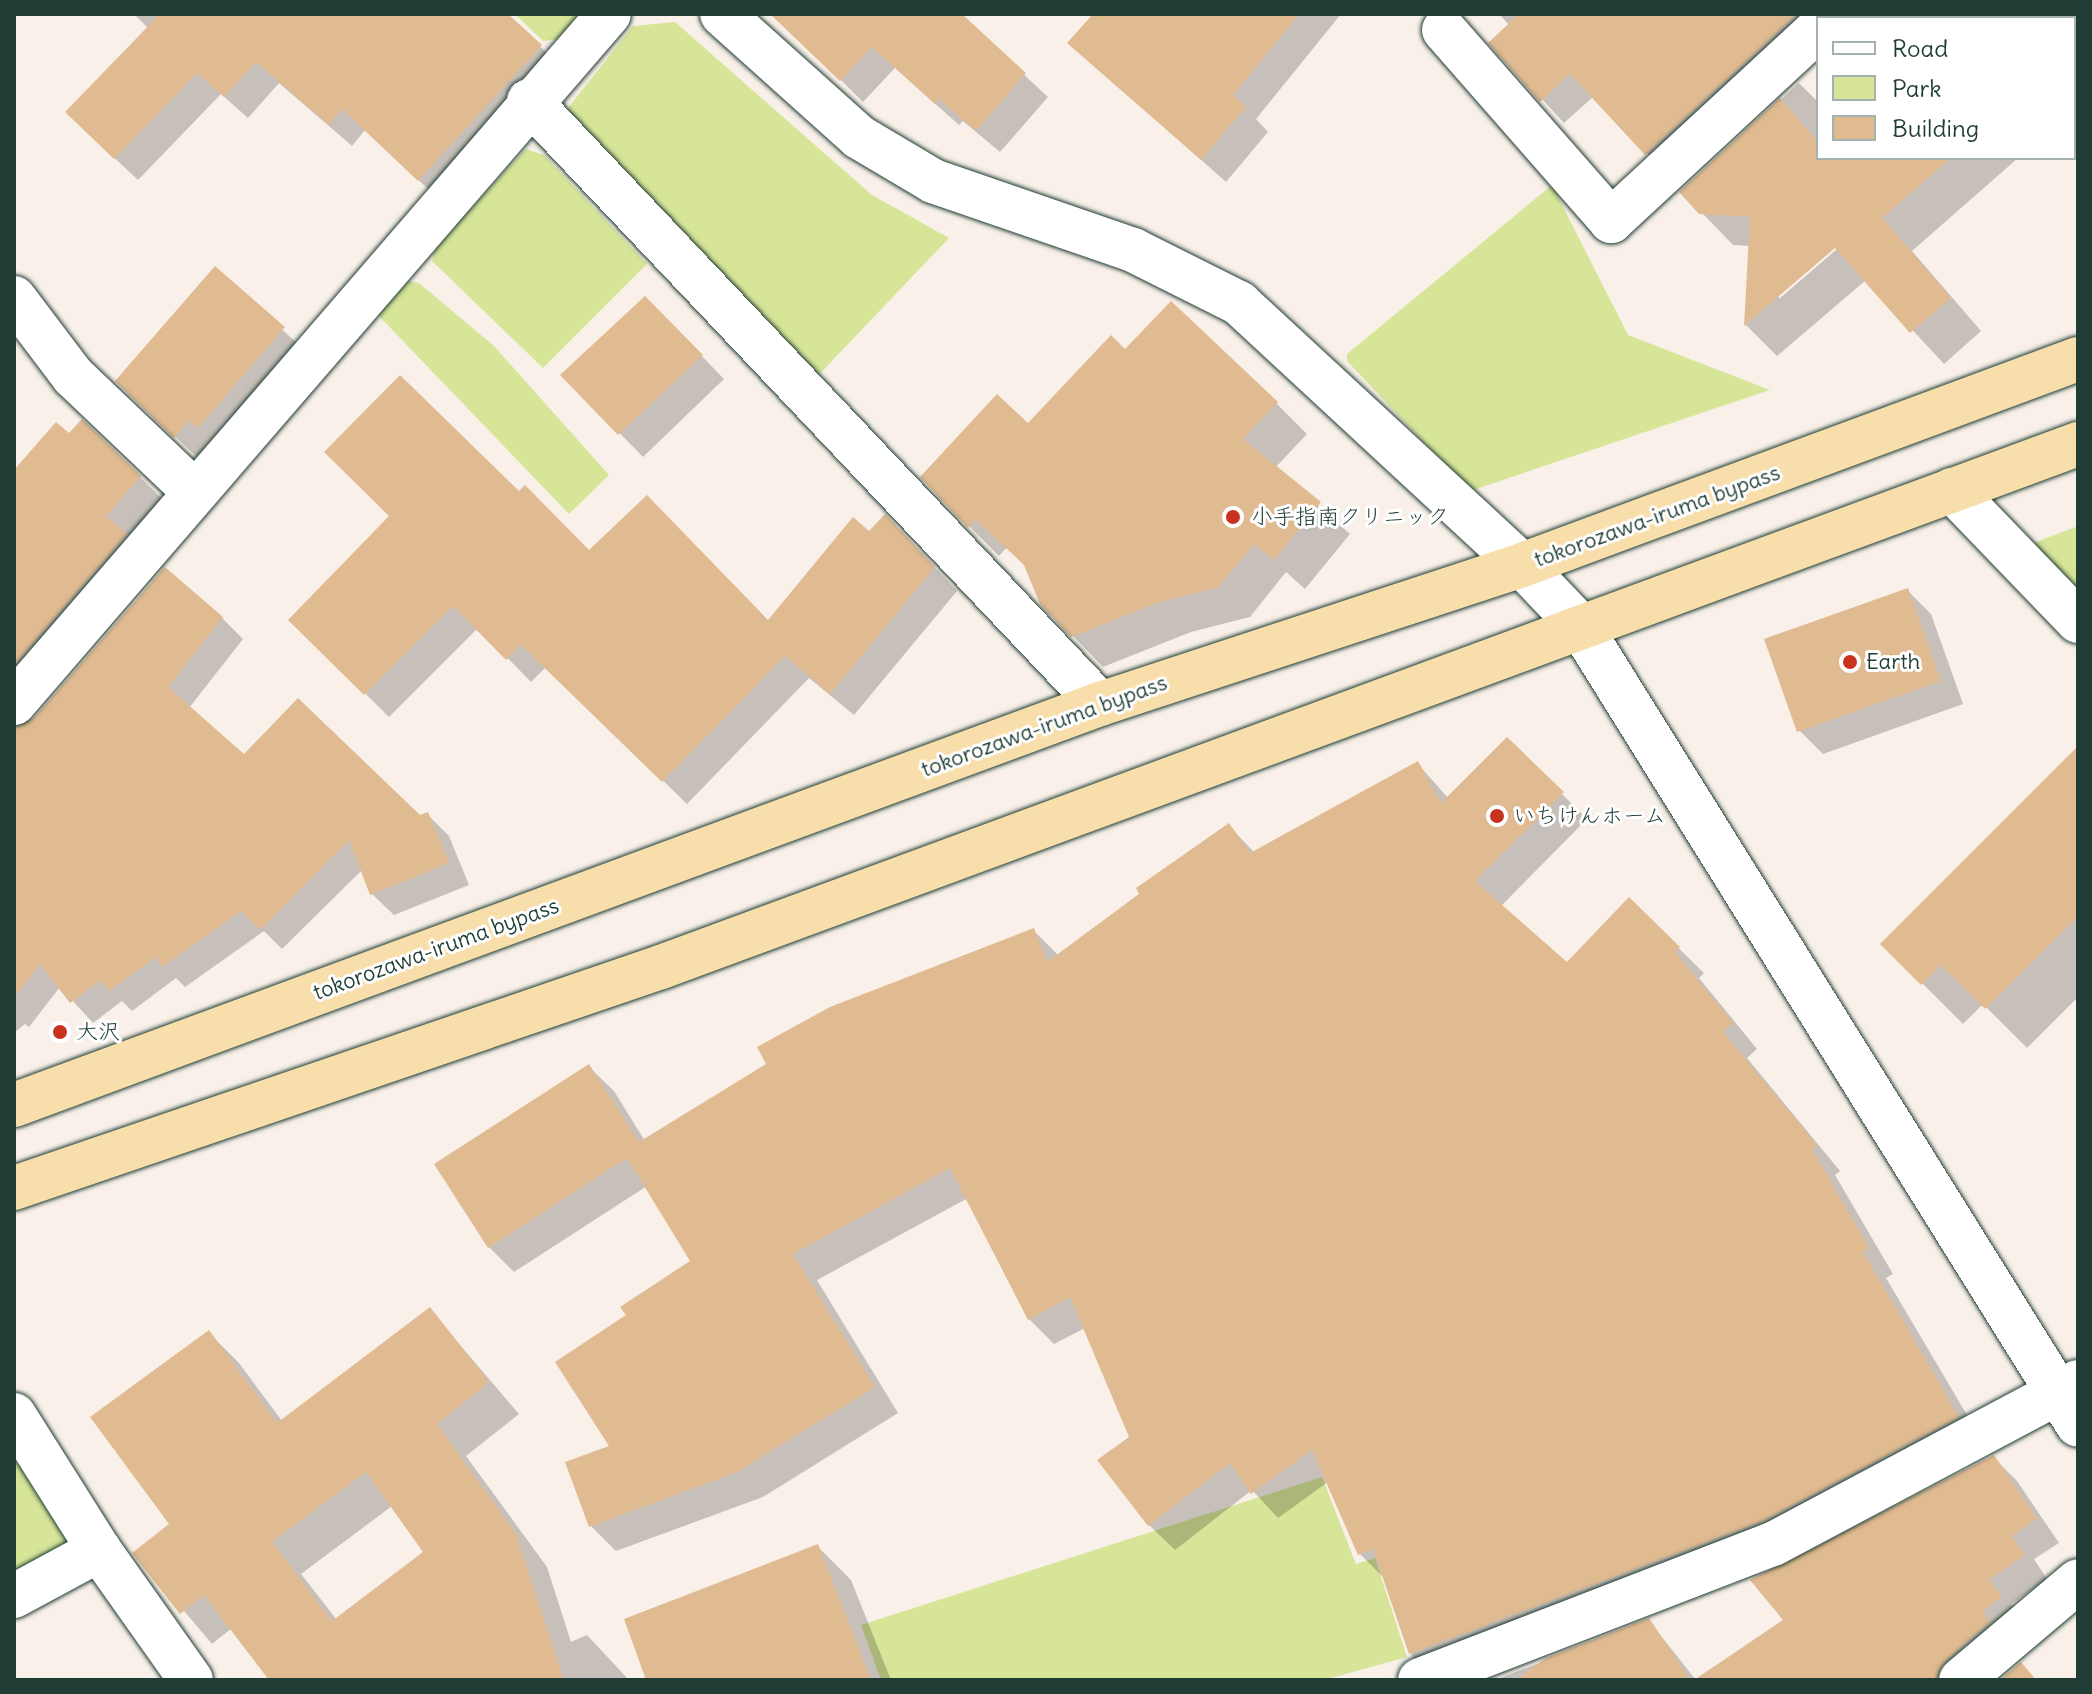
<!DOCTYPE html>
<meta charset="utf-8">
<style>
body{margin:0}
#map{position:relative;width:2092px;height:1694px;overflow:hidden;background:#f9f1e9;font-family:Delius,"Klee One",sans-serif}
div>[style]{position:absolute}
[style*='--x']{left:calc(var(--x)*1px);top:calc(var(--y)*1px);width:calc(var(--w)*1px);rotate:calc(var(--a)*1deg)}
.green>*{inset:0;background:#d6e598}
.shadow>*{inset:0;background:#0003}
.building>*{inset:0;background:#e0ba91}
.roads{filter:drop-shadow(0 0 2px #1f3d34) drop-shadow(0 0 2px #1f3d34)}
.minor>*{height:44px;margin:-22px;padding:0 22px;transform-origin:22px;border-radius:22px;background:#fff}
.highway>*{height:44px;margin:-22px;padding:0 22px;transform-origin:22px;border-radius:22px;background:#f8deab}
.dots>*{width:22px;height:22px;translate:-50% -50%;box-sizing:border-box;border:4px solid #fff;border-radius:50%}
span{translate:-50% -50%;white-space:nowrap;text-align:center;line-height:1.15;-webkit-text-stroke:6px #fff;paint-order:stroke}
.street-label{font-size:22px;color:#1f3d34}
.poi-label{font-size:22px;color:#1f3d34}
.left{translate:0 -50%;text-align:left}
.frame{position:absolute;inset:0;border:16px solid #1f3d34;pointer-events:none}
.legend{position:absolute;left:1816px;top:16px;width:260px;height:144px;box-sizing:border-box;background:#fff;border:2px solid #a5b1ae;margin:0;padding:10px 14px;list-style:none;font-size:24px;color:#1f3d34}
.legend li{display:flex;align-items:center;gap:16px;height:40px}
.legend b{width:40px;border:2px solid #a5b1ae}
</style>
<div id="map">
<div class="green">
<i style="clip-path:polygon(515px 14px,582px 14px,561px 39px,543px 41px)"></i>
<i style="clip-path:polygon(675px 22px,872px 195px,949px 238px,810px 384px,567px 130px,568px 108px,633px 26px)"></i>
<i style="clip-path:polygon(526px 149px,544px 155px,647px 264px,543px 368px,432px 261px,435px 247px)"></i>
<i style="clip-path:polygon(1552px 185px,1628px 335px,1770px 390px,1470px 491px,1347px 361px,1347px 354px)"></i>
<i style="clip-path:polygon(407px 281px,419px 283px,494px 346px,609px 475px,569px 514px,376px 313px)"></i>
<i style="clip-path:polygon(2078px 526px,2078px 596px,2028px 545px)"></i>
<i style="clip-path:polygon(14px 1437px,80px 1541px,14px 1578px)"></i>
<i style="clip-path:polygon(1322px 1477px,1356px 1564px,1375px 1558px,1407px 1657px,1324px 1680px,881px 1680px,861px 1625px)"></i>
</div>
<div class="shadow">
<i style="clip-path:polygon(134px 14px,507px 14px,563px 69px,442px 202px,365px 130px,352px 146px,279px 83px,248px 118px,221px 94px,138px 180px,90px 135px,148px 28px)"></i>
<i style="clip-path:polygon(775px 14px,959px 14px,1048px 97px,1000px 152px,963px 121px,959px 125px,895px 68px,863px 102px)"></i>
<i style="clip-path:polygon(1096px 14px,1341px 14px,1256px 119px,1268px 132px,1226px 182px,1070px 43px)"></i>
<i style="clip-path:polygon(1499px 14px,1848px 14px,1818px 18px,1669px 177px,1594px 96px,1564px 123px,1491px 43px,1510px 26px)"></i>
<i style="clip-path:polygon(1948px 14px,2078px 14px,2078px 156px,2074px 18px,1944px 18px)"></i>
<i style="clip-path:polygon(evenodd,1799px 83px,1818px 102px,1818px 158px,2018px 158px,1912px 251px,1981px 331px,1944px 364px,1866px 280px,1777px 356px,1746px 325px,1751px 246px,1733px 245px,1682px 192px,1799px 83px,1841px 240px,1844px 243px,1779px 299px,1779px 293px,1841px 240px)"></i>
<i style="clip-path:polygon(215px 269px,307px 352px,199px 459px,141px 404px)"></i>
<i style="clip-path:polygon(669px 322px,724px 379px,643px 457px,563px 375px)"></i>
<i style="clip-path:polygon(1125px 352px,1276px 403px,1307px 434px,1275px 468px,1350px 534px,1305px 589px,1286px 572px,1250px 617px,1191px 632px,1103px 667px,1073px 636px,1026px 566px,1007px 547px,999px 556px,969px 526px,1028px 426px)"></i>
<i style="clip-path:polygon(69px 436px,140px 477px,161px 498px,128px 538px,147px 557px,14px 712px,14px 473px)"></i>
<i style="clip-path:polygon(519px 494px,589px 553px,769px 623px,869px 533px,908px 540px,957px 591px,854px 715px,809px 678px,687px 804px,546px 667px,531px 682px,478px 628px,389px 717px,291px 620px)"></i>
<i style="clip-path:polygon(1907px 590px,1931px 614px,1963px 704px,1823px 754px,1799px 730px)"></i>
<i style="clip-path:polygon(222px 618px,243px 639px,189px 708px,244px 756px,420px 818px,428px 815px,449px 836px,469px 885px,394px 915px,372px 894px,363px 869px,282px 949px,264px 931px,185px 987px,176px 978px,132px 1011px,122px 1001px,93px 1023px,60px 987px,29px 1027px,25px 1024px,14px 1033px,14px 728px)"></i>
<i style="clip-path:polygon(1507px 739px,1587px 819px,1501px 906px,1567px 965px,1629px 900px,1704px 973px,1699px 978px,1757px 1049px,1747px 1058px,1840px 1171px,1835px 1175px,1893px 1274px,1886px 1278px,1983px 1442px,1436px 1680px,1412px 1656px,1386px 1580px,1360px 1554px,1328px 1482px,1278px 1518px,1252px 1490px,1175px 1550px,1149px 1525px,1100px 1461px,1131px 1438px,1085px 1328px,1054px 1344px,1029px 1319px,968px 1198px,817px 1280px,898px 1413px,763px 1497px,616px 1551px,591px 1526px,612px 1447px,629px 1315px,693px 1261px,647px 1186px,514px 1272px,489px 1247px,588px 1066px,614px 1091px,645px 1141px,1033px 930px,1059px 956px,1228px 825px,1255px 853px,1418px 764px,1448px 798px)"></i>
<i style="clip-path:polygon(2078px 749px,2078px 997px,2027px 1048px,1983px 1004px,1963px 1024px,1883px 944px)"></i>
<i style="clip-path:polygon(evenodd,430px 1310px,519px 1414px,466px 1456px,547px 1567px,571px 1642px,587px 1635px,629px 1680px,272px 1680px,232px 1628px,212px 1644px,135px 1553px,172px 1524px,208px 1332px,239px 1363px,282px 1421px,430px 1310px,392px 1506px,426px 1553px,337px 1620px,301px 1574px,392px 1506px)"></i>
<i style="clip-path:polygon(1993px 1457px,2017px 1481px,2059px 1543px,2034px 1559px,2047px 1579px,2011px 1604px,2024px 1621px,1976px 1680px,1697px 1680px,1785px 1620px)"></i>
<i style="clip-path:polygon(817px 1546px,851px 1580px,891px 1680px,648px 1680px)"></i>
<i style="clip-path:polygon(1649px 1621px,1696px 1680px,1495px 1680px)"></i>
</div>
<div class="building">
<i style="clip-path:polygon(160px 14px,508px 14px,542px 45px,418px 181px,342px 109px,329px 125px,256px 62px,224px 97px,197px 73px,114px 159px,65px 112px)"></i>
<i style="clip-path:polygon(770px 14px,962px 14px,1026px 73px,976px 131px,939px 99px,935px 104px,872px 47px,840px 81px)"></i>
<i style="clip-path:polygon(1093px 14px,1299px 14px,1233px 95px,1246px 107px,1201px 160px,1067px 43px)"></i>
<i style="clip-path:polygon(1519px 14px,1797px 14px,1645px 155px,1570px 74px,1540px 102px,1488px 43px)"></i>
<i style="clip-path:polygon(1780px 98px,1818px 142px,1818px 158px,1951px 158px,1882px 218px,1951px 298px,1910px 333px,1835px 248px,1744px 326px,1750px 217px,1699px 214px,1679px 192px)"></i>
<i style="clip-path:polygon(215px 266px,285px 327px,198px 428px,189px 420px,174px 438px,115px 381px)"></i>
<i style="clip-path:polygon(645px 296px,703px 355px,618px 435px,560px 375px)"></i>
<i style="clip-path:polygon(1171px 301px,1278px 402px,1243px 439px,1321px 502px,1274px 560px,1254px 544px,1219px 587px,1160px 602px,1071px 637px,1040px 604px,1024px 565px,975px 519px,968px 528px,920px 477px,997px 394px,1028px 423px,1111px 335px,1125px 349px)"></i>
<i style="clip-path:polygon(400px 375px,519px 491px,525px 485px,589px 550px,647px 495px,768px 620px,853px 517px,869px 531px,885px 514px,935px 567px,830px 694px,785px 656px,662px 782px,521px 645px,506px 660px,453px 606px,364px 695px,288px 620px,389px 516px,324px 452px)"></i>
<i style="clip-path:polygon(82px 419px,141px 476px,106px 516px,127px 534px,14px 665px,14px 470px,56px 422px,69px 433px)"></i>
<i style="clip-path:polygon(165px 567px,223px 617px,168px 687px,244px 754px,298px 698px,420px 815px,428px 812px,449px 863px,370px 895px,349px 840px,260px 930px,241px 911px,162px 967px,156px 957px,109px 991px,101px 980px,70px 1003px,40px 964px,14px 998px,14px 727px,33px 719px)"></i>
<i style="clip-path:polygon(1908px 588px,1941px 681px,1797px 732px,1764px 639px)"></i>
<i style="clip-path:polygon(1507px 737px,1564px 792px,1475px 881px,1567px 962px,1629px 897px,1680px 947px,1675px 952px,1733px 1023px,1723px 1032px,1817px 1145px,1812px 1149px,1869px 1248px,1863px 1252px,1959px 1417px,1763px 1521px,1409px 1654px,1373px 1549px,1358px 1555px,1312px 1450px,1251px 1494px,1230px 1463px,1148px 1526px,1097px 1460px,1129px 1437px,1070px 1297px,1028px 1320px,950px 1168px,793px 1254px,875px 1387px,737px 1472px,589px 1527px,565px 1462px,609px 1446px,555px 1362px,626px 1315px,620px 1307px,690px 1261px,627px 1158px,488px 1248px,434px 1164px,589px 1064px,639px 1142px,766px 1064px,757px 1047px,830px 1007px,1034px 928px,1047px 962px,1139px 894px,1136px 888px,1229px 823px,1250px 853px,1418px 761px,1441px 803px)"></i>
<i style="clip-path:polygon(2078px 746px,2078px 916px,1985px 1009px,1941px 965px,1921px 985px,1880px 944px)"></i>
<i style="clip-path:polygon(evenodd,430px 1307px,489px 1382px,437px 1424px,516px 1534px,564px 1680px,269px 1680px,204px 1595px,180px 1614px,132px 1553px,169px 1524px,90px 1417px,209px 1330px,277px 1423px,430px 1307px,366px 1472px,423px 1552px,332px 1621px,272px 1542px,366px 1472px)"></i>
<i style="clip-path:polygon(1994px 1455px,2037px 1519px,2012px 1536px,2025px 1555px,1989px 1580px,2002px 1597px,1982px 1612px,1990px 1622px,1945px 1661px,1937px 1680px,1694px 1680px,1783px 1620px,1750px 1580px)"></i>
<i style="clip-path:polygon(818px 1544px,871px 1680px,646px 1680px,624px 1619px)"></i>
<i style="clip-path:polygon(1649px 1618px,1690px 1680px,1516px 1680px,1546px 1658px)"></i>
<i style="clip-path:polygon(2021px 1662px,2036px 1680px,2000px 1680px)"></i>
</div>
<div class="roads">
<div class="minor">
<i style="--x:722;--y:14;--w:184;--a:41.9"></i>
<i style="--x:859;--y:137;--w:86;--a:30.7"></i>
<i style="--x:933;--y:181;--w:212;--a:19"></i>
<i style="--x:1133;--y:250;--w:119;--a:26.6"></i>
<i style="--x:1239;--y:303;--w:386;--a:42.8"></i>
<i style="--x:1522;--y:565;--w:84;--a:46.4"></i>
<i style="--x:1580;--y:626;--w:941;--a:58.07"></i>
<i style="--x:1444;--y:30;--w:254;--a:48.8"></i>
<i style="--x:1611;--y:221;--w:282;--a:-42.8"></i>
<i style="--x:529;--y:101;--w:830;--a:46.56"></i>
<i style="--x:14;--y:298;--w:98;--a:52.9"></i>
<i style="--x:73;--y:376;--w:168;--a:43.6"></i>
<i style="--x:1952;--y:490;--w:182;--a:46.1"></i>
<i style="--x:14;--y:703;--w:910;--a:-49.19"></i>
<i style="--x:14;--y:1415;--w:160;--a:57.8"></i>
<i style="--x:99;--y:1550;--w:159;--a:54.7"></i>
<i style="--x:14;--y:1596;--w:97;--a:-28.4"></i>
<i style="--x:1420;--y:1680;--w:378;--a:-21.1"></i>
<i style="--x:1773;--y:1544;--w:345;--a:-28"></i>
<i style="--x:1961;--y:1680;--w:153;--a:-40.2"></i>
</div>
<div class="highway">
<i style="--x:14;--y:1105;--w:1158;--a:-20.27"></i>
<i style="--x:1100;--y:704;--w:444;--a:-18.2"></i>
<i style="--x:1522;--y:565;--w:593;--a:-20.33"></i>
<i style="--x:14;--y:1188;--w:684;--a:-18.86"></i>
<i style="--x:661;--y:967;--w:1510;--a:-20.26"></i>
</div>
</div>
<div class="dots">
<i style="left:1233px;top:517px;background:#c8321e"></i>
<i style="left:1850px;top:662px;background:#c8321e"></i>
<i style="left:1497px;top:816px;background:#c8321e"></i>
<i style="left:60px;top:1032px;background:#c8321e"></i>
</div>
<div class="street-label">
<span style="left:1657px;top:516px;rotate:-20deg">tokorozawa-iruma bypass</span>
<span style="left:1044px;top:726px;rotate:-20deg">tokorozawa-iruma bypass</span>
<span style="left:436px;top:949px;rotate:-20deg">tokorozawa-iruma bypass</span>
</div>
<div class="poi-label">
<span class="left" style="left:1251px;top:517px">小手指南クリニック</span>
<span class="left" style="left:1866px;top:662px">Earth</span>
<span class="left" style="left:1513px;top:816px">いちけんホーム</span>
<span class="left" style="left:76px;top:1032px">大沢</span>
</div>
<div class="frame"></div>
<ul class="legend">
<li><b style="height:10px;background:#fff"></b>Road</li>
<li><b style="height:22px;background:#d6e598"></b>Park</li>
<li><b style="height:22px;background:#e0ba91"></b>Building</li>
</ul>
</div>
